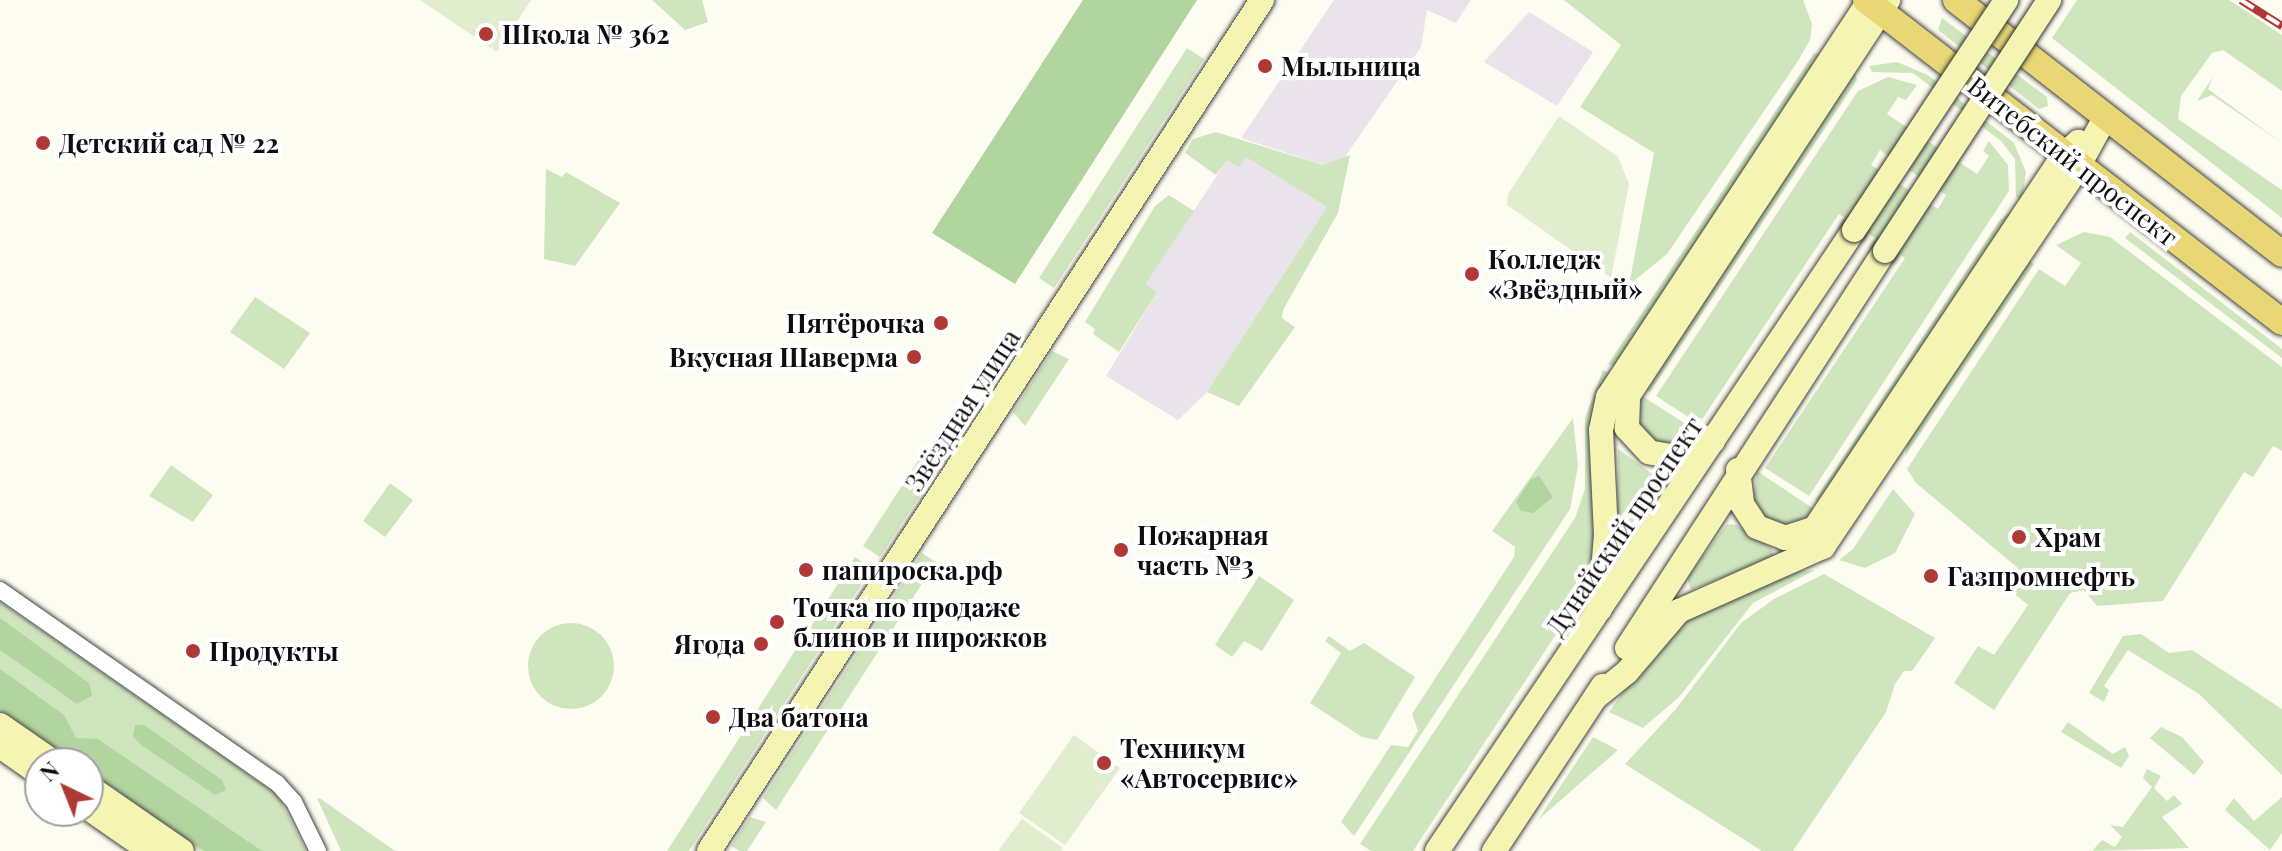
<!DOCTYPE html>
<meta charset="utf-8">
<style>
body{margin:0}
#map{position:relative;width:2282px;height:851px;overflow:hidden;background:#fdfcf1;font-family:"Playfair Display",serif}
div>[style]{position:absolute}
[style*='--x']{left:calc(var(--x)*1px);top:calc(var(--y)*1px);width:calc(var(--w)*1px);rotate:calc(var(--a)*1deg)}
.industrial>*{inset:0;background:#ebe3ec}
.green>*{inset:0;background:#cfe5be}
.round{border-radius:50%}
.forest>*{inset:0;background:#b2d49f}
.pitch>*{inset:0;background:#e0edce}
.roads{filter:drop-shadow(0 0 2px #414141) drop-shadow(0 0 2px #414141)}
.street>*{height:16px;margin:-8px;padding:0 8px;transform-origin:8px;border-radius:8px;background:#fff}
.secondary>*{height:24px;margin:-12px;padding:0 12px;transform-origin:12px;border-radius:12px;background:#f6f4b3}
.primary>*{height:26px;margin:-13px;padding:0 13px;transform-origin:13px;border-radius:13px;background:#e9d775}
.rail>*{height:8px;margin-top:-4px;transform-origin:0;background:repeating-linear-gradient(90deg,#fff 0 15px,#af3935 0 30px);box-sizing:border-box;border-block:2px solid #af3935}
.bridges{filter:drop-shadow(0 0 2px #303030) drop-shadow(0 0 2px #303030)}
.secondary-bridge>*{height:24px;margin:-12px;padding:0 12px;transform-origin:12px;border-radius:12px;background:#f6f4b3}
.dots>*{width:22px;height:22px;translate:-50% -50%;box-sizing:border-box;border:4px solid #fff;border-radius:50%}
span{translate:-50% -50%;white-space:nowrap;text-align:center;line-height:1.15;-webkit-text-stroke:8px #fff;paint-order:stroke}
.poi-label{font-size:26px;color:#0e0e0e;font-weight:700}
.left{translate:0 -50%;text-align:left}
.right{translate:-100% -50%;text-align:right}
.street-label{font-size:26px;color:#0e0e0e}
.north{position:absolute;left:24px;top:747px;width:80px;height:80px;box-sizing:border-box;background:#fff;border:2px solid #9f9f9f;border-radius:50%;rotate:317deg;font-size:22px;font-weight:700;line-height:32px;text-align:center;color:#0e0e0e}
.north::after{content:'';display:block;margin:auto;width:28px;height:36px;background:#af3935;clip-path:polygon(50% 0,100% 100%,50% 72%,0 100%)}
</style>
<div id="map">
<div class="industrial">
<i style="clip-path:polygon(1334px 0,1471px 0,1456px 23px,1427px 10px,1421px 47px,1342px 161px,1323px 165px,1241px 138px)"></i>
<i style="clip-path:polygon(1529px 12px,1593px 52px,1557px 106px,1484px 62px)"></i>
<i style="clip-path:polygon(1246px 156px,1327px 207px,1207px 392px,1178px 420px,1106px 376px,1157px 292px,1146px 284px,1227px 160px)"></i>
</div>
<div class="green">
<i style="clip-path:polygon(652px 0,702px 0,708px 22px,685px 30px)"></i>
<i style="clip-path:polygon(1564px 0,1803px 0,1812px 24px,1810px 40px,1798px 61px,1667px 254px,1629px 285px,1654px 153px,1580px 107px,1621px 45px)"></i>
<i style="clip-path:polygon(2077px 0,2229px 0,2282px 35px,2282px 91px,2223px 50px,2212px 53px,2181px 96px,2178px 119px,2282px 190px,2282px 218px,2052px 38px)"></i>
<i style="clip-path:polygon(1942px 18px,2047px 97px,2048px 106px,2039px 109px,1938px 30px)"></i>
<i style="clip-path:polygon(1187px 48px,1204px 59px,1054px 288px,1039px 278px)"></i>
<i style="clip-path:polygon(1814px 53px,1821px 54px,1614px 367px,1608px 364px)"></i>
<i style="clip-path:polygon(1897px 62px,1928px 75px,2014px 143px,2026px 172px,2022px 200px,2016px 197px,2015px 159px,2001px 141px,1913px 73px,1872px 72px,1869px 66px)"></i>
<i style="clip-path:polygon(1855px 73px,1857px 80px,1650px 392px,1644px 388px)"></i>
<i style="clip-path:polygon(evenodd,1888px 77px,1917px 85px,1906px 100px,1898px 97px,1887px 114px,1977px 174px,1989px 156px,1983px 151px,1989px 141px,2008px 165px,2009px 191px,1809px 496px,1765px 468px,1905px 258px,1839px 214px,1699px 424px,1656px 396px,1858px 91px,1888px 77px,1880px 150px,1946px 195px,1938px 209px,1871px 165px,1880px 150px)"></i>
<i style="clip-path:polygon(2213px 77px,2208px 89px,2282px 143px,2212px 95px,2197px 101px)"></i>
<i style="clip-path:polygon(1216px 132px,1323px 165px,1350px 155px,1338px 213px,1283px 310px,1282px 318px,1295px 327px,1239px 406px,1207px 392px,1327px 207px,1246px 157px,1239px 167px,1227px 160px,1216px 175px,1185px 153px,1193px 139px)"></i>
<i style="clip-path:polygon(546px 169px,562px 177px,566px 172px,620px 203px,575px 266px,544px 259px)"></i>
<i style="clip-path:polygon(1169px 195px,1194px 211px,1146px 284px,1157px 292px,1119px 352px,1093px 334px,1095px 329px,1085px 322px,1155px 206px)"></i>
<i style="clip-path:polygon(2011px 211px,2014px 214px,1821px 505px,1815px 500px,2000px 220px)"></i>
<i style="clip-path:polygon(2084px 232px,2110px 237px,2282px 367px,2282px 451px,2273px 446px,2253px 477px,2244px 472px,2163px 601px,2097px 606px,2084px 590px,2070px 593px,1994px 710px,1954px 683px,1978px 646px,1994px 655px,2028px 605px,2012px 592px,2025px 574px,1916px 483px,1907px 469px,2039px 269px,2065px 286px,2081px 263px,2056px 245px)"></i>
<i style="clip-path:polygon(2130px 232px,2282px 349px,2282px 358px,2125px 238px)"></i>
<i style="clip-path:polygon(2027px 259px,2034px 264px,1905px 456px,1908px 439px)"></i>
<i style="clip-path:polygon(255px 297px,310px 333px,284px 369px,230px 332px)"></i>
<i style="clip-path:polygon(1052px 351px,1069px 359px,1025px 426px,1013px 412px)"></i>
<i style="clip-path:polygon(1603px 370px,1610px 374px,1597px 548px,1586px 589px,1413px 851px,1371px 851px,1360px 844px,1575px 518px,1585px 489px,1585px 418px)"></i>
<i style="clip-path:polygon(1639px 394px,1700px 433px,1665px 449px,1638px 430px)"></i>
<i style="clip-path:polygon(1573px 418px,1578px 466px,1570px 509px,1354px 836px,1341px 822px,1391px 745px,1408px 747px,1418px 731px,1412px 714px,1514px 557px,1515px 547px,1492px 531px)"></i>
<i style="clip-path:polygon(1618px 449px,1664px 482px,1623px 544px,1617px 541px)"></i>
<i style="clip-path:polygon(925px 450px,942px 462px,880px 557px,863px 546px)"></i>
<i style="clip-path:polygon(171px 465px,213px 495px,193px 522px,149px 496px)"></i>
<i style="clip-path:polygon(1757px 471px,1817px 511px,1788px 527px,1767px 521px,1753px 500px)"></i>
<i style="clip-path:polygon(390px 483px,413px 500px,385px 537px,363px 521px)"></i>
<i style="clip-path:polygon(1893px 489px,1915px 514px,1895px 553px,1865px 568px,1839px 560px,1853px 549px)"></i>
<i style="clip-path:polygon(1727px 524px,1737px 525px,1772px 549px,1775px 557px,1691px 590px,1687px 578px)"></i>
<i style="clip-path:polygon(922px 553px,936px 562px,776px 810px,763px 798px)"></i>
<i style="clip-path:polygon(855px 557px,872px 568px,689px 851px,667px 851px)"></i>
<i style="clip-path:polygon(1815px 570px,1753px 603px,1679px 697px,1643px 728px,1609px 712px,1672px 623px,1796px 572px)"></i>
<i style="clip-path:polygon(1824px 574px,1935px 638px,1912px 671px,1904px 671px,1895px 684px,1886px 712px,1793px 851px,1762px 851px,1625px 764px,1676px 709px,1741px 623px,1774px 599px)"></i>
<i style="clip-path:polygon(1259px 576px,1294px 600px,1262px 651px,1244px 641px,1232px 657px,1215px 645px)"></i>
<i style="clip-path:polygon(0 602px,278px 795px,306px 851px,200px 851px,88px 773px,88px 763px,73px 763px,0 712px)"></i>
<i class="round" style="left:528px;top:623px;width:86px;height:86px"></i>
<i style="clip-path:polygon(2141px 634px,2169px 653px,2192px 650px,2282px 709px,2282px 775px,2199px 694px,2128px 650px,2104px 686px,2109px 690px,2104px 702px,2089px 693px,2123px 636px)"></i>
<i style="clip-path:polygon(1329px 636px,1350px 651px,1364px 643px,1415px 677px,1377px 740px,1362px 737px,1310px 703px,1341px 653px,1325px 641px)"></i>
<i style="clip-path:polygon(2068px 722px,2113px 754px,2125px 747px,2129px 756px,2121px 768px,2061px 732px)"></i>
<i style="clip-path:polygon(2161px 727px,2182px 737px,2204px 762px,2194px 775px,2150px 738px)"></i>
<i style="clip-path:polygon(1593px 737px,1618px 750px,1538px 820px)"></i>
<i style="clip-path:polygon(2147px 769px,2161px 776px,2154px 788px,2167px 801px,2174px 795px,2182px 804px,2162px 817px,2189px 848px,2092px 851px,2102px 840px,2115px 847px,2122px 837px,2110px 825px,2123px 827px,2152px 787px,2143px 778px)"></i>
<i style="clip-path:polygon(2282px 797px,2282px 833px,2270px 850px,2225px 810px,2234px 798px,2254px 821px)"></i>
<i style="clip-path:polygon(317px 798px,321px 799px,395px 851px,341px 851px)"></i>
<i style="clip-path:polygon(750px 817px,766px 822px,747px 851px,740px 851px,731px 846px)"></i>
</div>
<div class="forest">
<i style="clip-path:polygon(1083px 0,1197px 0,1015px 284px,932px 233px)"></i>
<i style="clip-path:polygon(1539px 476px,1553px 497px,1533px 513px,1521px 511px,1516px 502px,1531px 479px)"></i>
<i style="clip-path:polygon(0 618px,89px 683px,92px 696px,77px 704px,0 650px)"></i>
<i style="clip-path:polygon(0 669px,64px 715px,76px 738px,98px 739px,262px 851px,204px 851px,88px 770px,88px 763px,78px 763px,0 709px)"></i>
<i style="clip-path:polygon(135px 725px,144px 725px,222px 780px,226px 790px,215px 795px,141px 745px,133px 736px)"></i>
</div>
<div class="pitch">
<i style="clip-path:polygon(420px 0,531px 0,497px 52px)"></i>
<i style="clip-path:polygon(1559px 116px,1618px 157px,1629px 184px,1611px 278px,1507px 205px,1508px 194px)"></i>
<i style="clip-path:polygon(1074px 735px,1120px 768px,1065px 845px,1019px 813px)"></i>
<i style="clip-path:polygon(1022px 819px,1063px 848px,1061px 851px,998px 851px)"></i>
</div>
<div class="roads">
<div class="street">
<i style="--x:0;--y:590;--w:338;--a:34.9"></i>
<i style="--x:277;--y:783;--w:25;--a:48"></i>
<i style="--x:294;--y:802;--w:55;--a:63.9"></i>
</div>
<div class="secondary">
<i style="--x:1713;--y:441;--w:40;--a:156.6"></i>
<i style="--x:1676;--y:457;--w:27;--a:-170"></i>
<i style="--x:1649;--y:452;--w:33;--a:-133"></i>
<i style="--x:1627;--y:428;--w:32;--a:-88"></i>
<i style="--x:1628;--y:396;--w:474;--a:-56.7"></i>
<i style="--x:1738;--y:470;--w:34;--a:83"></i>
<i style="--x:1742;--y:504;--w:27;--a:57"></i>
<i style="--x:1757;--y:527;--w:30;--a:21"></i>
<i style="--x:1785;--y:538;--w:32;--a:-18"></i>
<i style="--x:1815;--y:528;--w:447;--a:-56.3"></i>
<i style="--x:2063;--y:156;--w:21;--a:-43"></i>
<i style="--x:1600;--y:609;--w:74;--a:-85.4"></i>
<i style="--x:1606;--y:535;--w:105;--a:-92.7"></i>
<i style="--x:1601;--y:430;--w:34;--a:-78"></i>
<i style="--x:1608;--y:397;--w:476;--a:-56.6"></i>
<i style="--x:1627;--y:648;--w:473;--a:-57"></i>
<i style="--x:1596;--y:697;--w:40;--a:-39"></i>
<i style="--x:1627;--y:672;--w:80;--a:-49.6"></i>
<i style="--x:1679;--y:611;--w:158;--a:-24"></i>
<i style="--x:1823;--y:547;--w:458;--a:-56.1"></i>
<i style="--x:2078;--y:167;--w:58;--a:-61.2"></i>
<i style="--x:0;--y:725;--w:67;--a:34.6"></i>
<i style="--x:0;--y:746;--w:49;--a:35"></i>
<i style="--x:88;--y:786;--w:114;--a:34.7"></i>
<i style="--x:88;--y:808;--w:75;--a:34.7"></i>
<i style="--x:709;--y:851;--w:1015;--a:-56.98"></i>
<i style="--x:1437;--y:851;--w:748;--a:-56.12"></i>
<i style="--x:1494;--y:851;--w:198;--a:-56.6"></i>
</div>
<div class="primary">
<i style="--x:1866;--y:0;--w:526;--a:37.74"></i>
<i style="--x:1956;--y:0;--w:413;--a:37.9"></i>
</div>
</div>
<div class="rail">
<i style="--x:2241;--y:0;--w:49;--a:32.4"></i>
</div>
<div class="bridges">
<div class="secondary-bridge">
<i style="--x:1854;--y:230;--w:276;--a:-56.5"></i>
<i style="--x:1885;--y:251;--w:300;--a:-56.8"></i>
</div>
</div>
<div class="dots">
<i style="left:486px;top:34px;background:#af3935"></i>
<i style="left:1265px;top:66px;background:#af3935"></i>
<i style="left:43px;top:143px;background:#af3935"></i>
<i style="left:1472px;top:274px;background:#af3935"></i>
<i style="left:941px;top:323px;background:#af3935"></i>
<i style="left:914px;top:357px;background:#af3935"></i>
<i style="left:2019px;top:537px;background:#af3935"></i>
<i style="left:1121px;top:550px;background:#af3935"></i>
<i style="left:806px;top:570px;background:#af3935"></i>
<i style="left:1931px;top:576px;background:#af3935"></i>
<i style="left:777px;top:622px;background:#af3935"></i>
<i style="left:761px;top:644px;background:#af3935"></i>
<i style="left:193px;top:651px;background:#af3935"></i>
<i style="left:713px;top:717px;background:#af3935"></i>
<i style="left:1104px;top:763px;background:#af3935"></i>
</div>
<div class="poi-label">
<span class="left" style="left:502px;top:34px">Школа № 362</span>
<span class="left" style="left:1281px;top:66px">Мыльница</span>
<span class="left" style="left:59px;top:143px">Детский сад № 22</span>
<span class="left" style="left:1488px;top:274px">Колледж<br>«Звёздный»</span>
<span class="right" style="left:925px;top:323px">Пятёрочка</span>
<span class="right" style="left:898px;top:357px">Вкусная Шаверма</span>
<span class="left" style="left:1137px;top:550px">Пожарная<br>часть №3</span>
<span class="left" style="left:2035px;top:537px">Храм</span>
<span class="left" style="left:822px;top:570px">папироска.рф</span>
<span class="left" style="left:1947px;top:576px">Газпромнефть</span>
<span class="left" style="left:793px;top:622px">Точка по продаже<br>блинов и пирожков</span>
<span class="right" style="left:745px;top:644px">Ягода</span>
<span class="left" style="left:209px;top:651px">Продукты</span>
<span class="left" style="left:729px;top:717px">Два батона</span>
<span class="left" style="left:1120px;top:763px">Техникум<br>«Автосервис»</span>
</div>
<div class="street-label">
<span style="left:2073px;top:161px;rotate:38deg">Витебский проспект</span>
<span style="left:962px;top:410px;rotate:-57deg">Звёздная улица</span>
<span style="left:1624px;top:526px;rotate:-56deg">Дунайский проспект</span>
</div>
<div class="north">N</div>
</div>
